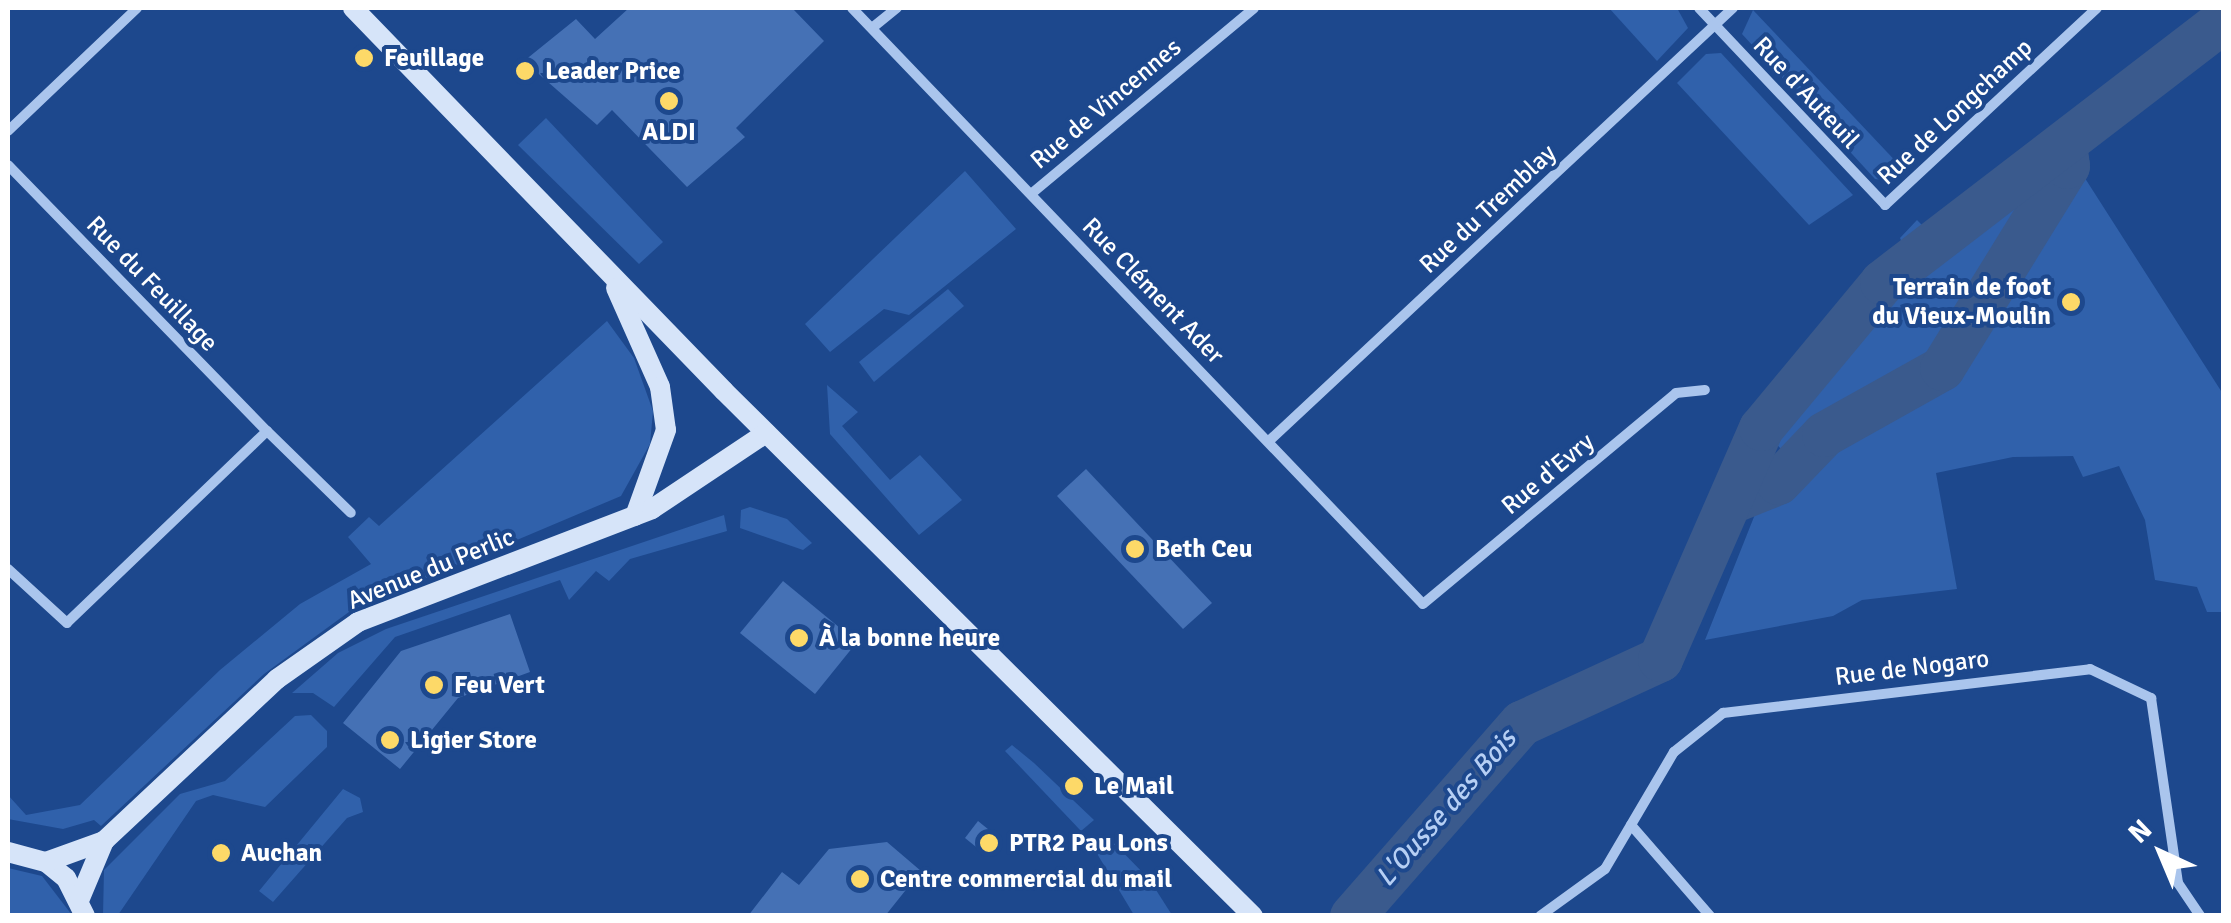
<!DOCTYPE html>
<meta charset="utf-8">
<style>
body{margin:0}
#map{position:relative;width:2231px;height:923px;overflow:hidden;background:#1d488d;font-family:Signika,sans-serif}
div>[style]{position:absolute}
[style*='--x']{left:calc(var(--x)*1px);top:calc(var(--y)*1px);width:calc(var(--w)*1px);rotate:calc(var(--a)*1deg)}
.green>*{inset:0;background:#3061ab}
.river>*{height:45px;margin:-22.5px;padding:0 22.5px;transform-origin:22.5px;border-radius:22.5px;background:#3a5a8d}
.building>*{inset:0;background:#4571b5}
.street>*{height:10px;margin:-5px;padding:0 5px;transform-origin:5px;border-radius:5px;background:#aac5ed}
.secondary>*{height:20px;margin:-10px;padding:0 10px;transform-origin:10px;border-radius:10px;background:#d6e4f9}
.dots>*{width:28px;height:28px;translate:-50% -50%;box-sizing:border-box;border:5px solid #1d488d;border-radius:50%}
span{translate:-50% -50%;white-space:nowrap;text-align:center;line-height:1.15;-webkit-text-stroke:8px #1d488d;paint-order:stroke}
.poi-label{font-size:25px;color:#fff;font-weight:700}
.left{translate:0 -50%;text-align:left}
.right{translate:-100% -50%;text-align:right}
.street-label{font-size:25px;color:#fff}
.water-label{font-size:28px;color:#b6cff4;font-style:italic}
.frame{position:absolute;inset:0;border:10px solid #fff;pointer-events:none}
.north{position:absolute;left:2111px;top:803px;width:100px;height:100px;-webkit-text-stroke:8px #1d488d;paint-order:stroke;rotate:316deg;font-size:28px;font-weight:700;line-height:40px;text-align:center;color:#fff}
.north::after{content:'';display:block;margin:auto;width:35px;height:45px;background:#fff;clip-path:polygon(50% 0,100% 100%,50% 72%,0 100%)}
</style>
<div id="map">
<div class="green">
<i style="clip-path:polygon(1609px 8px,1677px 8px,1688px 28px,1657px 61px)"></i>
<i style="clip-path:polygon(1753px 10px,1903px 169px,1890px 181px,1875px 179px,1742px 34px)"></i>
<i style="clip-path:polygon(1721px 53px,1853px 195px,1809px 225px,1677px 83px,1706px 54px)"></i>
<i style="clip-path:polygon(546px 118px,663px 242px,639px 264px,518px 145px)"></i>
<i style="clip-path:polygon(2058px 136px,2223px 394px,2223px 612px,2207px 612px,2197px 587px,2155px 580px,2145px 520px,2119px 466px,2083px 477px,2073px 456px,2013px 457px,1936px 473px,1957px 589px,1862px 600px,1833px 616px,1705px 640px,1781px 449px,1764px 430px,1908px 255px,1900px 238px,1917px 220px,1930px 233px)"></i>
<i style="clip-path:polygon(965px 171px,1016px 229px,909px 315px,884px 309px,830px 352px,805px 324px)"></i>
<i style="clip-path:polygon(948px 289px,964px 306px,874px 382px,859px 362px)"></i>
<i style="clip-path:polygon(607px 321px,634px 358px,653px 411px,650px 444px,621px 496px,353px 609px,264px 674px,101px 826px,94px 820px,63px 829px,8px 819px,8px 795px,26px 815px,80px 805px,220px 670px,300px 604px,371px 564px,348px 537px,369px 517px,379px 526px)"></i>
<i style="clip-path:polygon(827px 385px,858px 412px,842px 426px,890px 480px,920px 455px,962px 500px,919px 535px,830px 434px)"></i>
<i style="clip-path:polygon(750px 507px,787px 519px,812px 543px,803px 550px,740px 528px,741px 510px)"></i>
<i style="clip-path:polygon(724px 515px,727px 531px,630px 559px,609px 581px,596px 571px,569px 600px,560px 580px,395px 637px,334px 707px,313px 693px,292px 693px,338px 653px,386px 629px)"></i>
<i style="clip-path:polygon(311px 715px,327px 731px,327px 747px,265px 807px,213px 795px,196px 801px,118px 915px,103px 915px,104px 870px,180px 794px,225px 781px,295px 716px)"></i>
<i style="clip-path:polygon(1012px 745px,1034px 763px,1094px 820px,1081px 831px,1005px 751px)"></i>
<i style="clip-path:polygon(343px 789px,360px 798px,363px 812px,347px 818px,273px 902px,259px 891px)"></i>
<i style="clip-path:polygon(1106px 835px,1149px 879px,1172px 915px,1134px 915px,1093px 847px)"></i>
<i style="clip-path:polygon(8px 868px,42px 876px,72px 915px,8px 916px)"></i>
</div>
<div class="river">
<i style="--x:1733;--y:500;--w:48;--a:-21.8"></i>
<i style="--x:1778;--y:482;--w:66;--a:-46.2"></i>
<i style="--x:1824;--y:434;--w:135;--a:-29.2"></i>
<i style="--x:1942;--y:368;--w:238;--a:-58.3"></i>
<i style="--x:2067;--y:166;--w:23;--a:-97"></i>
<i style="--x:1352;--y:916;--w:257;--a:-48.8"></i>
<i style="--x:1521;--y:723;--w:153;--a:-24.7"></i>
<i style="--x:1660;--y:659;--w:252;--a:-66.4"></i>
<i style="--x:1761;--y:428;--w:190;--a:-50.3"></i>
<i style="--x:1882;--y:282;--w:431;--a:-37.5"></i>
</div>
<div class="building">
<i style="clip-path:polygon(629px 8px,792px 8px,824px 41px,736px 128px,745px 137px,687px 187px,612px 110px,597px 125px,524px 61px,576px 19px,595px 39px)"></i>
<i style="clip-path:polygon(1086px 469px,1212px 603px,1183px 629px,1057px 496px)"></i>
<i style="clip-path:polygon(783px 581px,857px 642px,815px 694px,740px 633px)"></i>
<i style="clip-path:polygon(510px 614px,530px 672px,458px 698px,400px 769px,343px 723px,401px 651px)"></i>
<i style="clip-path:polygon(978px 821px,999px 838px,986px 855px,965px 838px)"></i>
<i style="clip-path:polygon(887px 842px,921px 871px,885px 916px,748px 916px,782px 872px,799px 885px,829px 849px)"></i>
</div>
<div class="street">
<i style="--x:852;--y:8;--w:825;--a:46.23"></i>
<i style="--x:1423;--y:604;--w:329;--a:-39.8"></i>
<i style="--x:1676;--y:393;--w:29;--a:-6"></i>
<i style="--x:1699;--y:8;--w:271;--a:46.6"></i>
<i style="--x:1885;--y:205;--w:289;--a:-42.9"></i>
<i style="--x:872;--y:28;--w:32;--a:-39"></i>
<i style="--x:8;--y:131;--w:178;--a:-43.6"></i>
<i style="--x:8;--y:165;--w:371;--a:45.8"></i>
<i style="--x:267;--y:431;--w:277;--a:136.2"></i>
<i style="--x:67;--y:623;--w:80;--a:-137.5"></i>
<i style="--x:1031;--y:194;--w:290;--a:-39.8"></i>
<i style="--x:267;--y:431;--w:117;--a:44.3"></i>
<i style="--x:1270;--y:440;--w:633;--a:-43.02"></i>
<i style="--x:1631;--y:825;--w:121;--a:49"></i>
<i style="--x:1540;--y:916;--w:80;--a:-35.9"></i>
<i style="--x:1605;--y:869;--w:136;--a:-59.5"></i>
<i style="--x:1674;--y:752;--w:63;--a:-38.5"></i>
<i style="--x:1723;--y:713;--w:370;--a:-6.8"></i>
<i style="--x:2090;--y:669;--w:68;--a:25.4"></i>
<i style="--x:2151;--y:698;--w:187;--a:81.7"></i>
<i style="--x:2178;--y:883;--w:40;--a:56"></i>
</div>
<div class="secondary">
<i style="--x:353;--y:8;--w:533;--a:45.91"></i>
<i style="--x:724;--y:391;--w:745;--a:44.78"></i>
<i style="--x:616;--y:288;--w:108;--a:66"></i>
<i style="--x:660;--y:387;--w:43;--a:82.1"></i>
<i style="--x:666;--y:430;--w:91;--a:109.8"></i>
<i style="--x:8;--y:852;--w:39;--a:15"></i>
<i style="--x:46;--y:862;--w:26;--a:39"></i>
<i style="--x:66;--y:878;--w:42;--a:63.4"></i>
<i style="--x:46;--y:862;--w:62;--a:-19.9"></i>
<i style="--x:104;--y:841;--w:237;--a:-43.1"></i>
<i style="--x:277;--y:679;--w:99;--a:-35.1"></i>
<i style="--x:358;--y:622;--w:315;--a:-21"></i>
<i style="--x:652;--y:509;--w:137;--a:-33.7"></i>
<i style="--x:80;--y:898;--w:62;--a:-67.2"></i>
</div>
<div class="dots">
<i style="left:364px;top:58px;background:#fdd968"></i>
<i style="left:525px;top:71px;background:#fdd968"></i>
<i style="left:669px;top:101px;background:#fdd968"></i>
<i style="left:2071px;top:302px;background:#fdd968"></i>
<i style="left:1135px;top:549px;background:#fdd968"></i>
<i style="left:799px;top:638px;background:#fdd968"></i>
<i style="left:434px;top:685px;background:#fdd968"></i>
<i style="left:390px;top:740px;background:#fdd968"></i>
<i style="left:1074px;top:786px;background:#fdd968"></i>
<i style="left:989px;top:843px;background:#fdd968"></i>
<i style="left:221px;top:853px;background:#fdd968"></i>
<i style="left:860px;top:879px;background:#fdd968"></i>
</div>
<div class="poi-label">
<span class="left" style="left:384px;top:58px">Feuillage</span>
<span class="left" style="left:545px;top:71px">Leader Price</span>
<span style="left:669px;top:132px">ALDI</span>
<span class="right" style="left:2051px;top:302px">Terrain de foot<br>du Vieux-Moulin</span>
<span class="left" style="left:1155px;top:549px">Beth Ceu</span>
<span class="left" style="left:819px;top:638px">À la bonne heure</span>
<span class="left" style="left:454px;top:685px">Feu Vert</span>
<span class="left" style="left:410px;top:740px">Ligier Store</span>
<span class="left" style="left:1094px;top:786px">Le Mail</span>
<span class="left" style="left:1009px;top:843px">PTR2 Pau Lons</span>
<span class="left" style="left:241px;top:853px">Auchan</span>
<span class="left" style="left:880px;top:879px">Centre commercial du mail</span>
</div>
<div class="street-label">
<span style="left:1806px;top:93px;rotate:47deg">Rue d'Auteuil</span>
<span style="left:1106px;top:104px;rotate:-40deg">Rue de Vincennes</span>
<span style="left:1955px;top:112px;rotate:-43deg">Rue de Longchamp</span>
<span style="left:1488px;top:209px;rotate:-43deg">Rue du Tremblay</span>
<span style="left:152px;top:284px;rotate:46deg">Rue du Feuillage</span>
<span style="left:1153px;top:291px;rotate:46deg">Rue Clément Ader</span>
<span style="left:1548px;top:474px;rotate:-40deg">Rue d'Evry</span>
<span style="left:431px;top:569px;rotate:-22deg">Avenue du Perlic</span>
<span style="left:1912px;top:668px;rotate:-7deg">Rue de Nogaro</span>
</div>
<div class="water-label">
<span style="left:1446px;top:808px;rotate:-49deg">L'Ousse des Bois</span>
</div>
<div class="frame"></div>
<div class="north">N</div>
</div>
